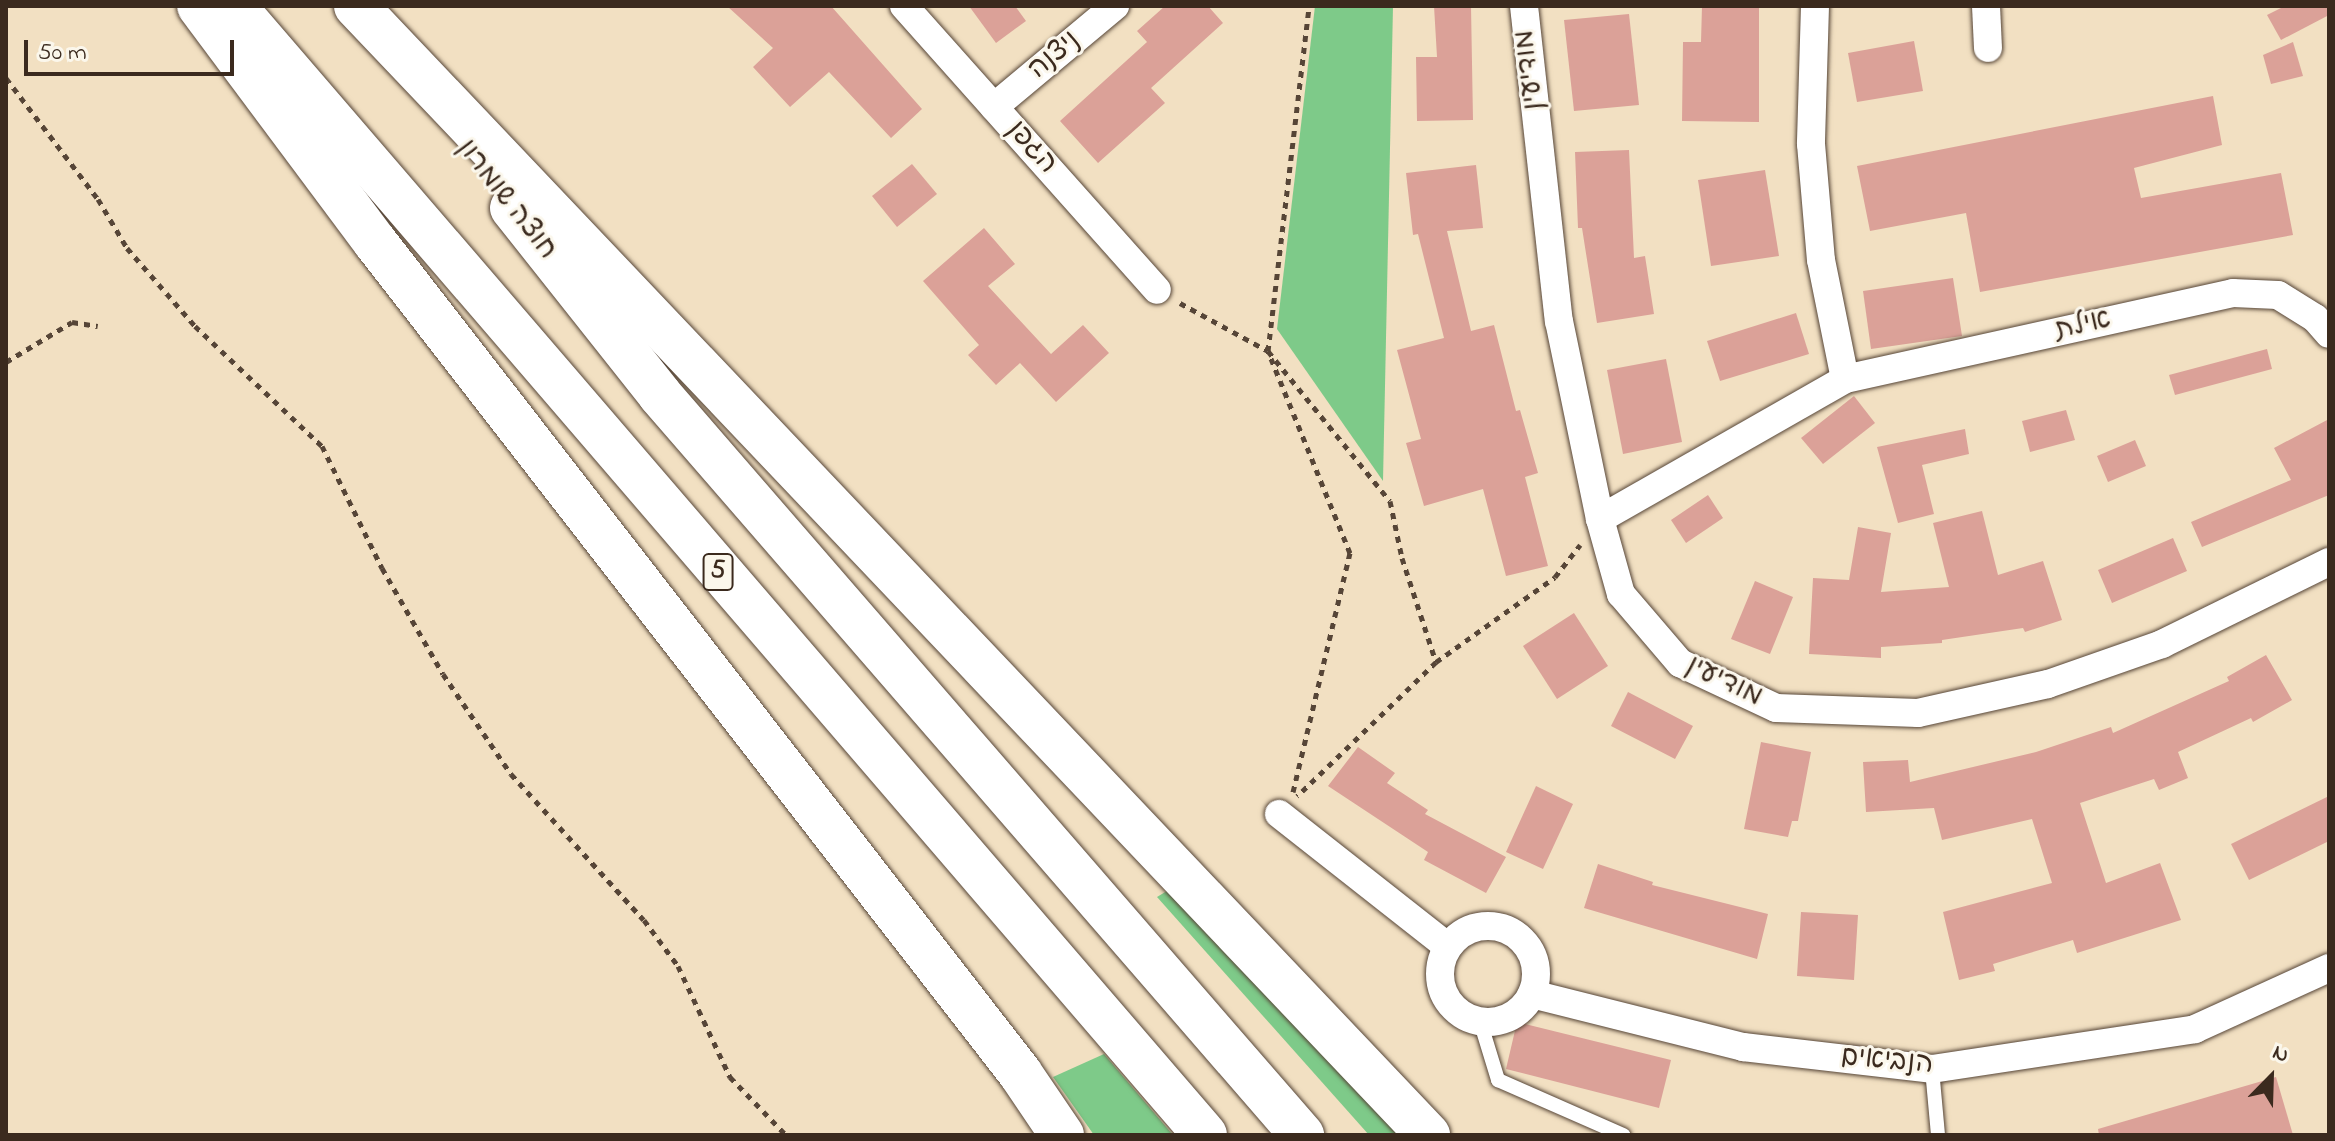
<!DOCTYPE html>
<meta charset="utf-8">
<style>
body{margin:0}
#map{position:relative;width:2335px;height:1141px;overflow:hidden;background:#f2e0c2;font-family:"Indie Flower","Playpen Sans Hebrew",sans-serif}
div>[style]{position:absolute}
[style*='--x']{left:calc(var(--x)*1px);top:calc(var(--y)*1px);width:calc(var(--w)*1px);rotate:calc(var(--a)*1deg)}
.green>*{inset:0;background:#7eca89}
.building>*{inset:0;background:#dba198}
.path>*{height:5px;margin-top:-2.5px;transform-origin:0;background:repeating-linear-gradient(90deg,#564537 0 6px,transparent 0 12px)}
.roads{filter:drop-shadow(0 0 2px #564537) drop-shadow(0 0 2px #564537)}
.service>*{height:14px;margin:-7px;padding:0 7px;transform-origin:7px;border-radius:7px;background:#fff}
.minor>*{height:28px;margin:-14px;padding:0 14px;transform-origin:14px;border-radius:14px;background:#fff}
.minor>.ring{margin:-14px;padding:0;box-sizing:content-box;background:none;border:28px solid #fff;border-radius:50%}
.motorway>*{height:44px;margin:-22px;padding:0 22px;transform-origin:22px;border-radius:22px;background:#fff}
span{translate:-50% -50%;white-space:nowrap;text-align:center;line-height:1.15;-webkit-text-stroke:6px #fbf7ec;paint-order:stroke}
.shield-label span{padding:2px 6px;background:#fbf7ec;border:2px solid;border-radius:6px;-webkit-text-stroke-width:0}
.shield-label{font-size:26px;color:#3b2a1e;font-weight:700}
.street-label{font-size:28px;color:#3b2a1e}
.frame{position:absolute;inset:0;border:8px solid #3b2a1e;pointer-events:none}
.north{position:absolute;left:2231px;top:1037px;width:80px;height:80px;-webkit-text-stroke:6px #fbf7ec;paint-order:stroke;rotate:23deg;font-size:22px;font-weight:700;line-height:32px;text-align:center;color:#3b2a1e}
.north::after{content:'';display:block;margin:auto;width:28px;height:36px;background:#3b2a1e;clip-path:polygon(50% 0,100% 100%,50% 72%,0 100%)}
.scale{position:absolute;left:24px;top:40px;width:210px;height:36px;box-sizing:border-box;border:4px solid #3b2a1e;border-top:0;padding-left:10px;font-size:24px;line-height:28px;white-space:nowrap;color:#3b2a1e;-webkit-text-stroke:6px #fbf7ec;paint-order:stroke}
</style>
<div id="map">
<div class="green">
<i style="clip-path:polygon(1315px 6px,1393px 6px,1383px 481px,1277px 329px)"></i>
<i style="clip-path:polygon(1175px 886px,1407px 1135px,1369px 1135px,1157px 897px)"></i>
<i style="clip-path:polygon(1104px 1054px,1173px 1135px,1094px 1135px,1053px 1077px)"></i>
</div>
<div class="building">
<i style="clip-path:polygon(727px 6px,831px 6px,922px 109px,891px 138px,829px 72px,790px 107px,753px 67px,773px 48px)"></i>
<i style="clip-path:polygon(969px 6px,1015px 6px,1026px 21px,996px 43px)"></i>
<i style="clip-path:polygon(1165px 6px,1208px 6px,1223px 23px,1151px 88px,1165px 103px,1098px 163px,1060px 121px,1147px 42px,1137px 31px)"></i>
<i style="clip-path:polygon(1434px 6px,1471px 6px,1473px 120px,1417px 121px,1416px 57px,1437px 57px)"></i>
<i style="clip-path:polygon(1702px 6px,1759px 6px,1759px 122px,1682px 121px,1683px 42px,1701px 42px)"></i>
<i style="clip-path:polygon(2285px 6px,2329px 6px,2329px 15px,2281px 40px,2267px 15px)"></i>
<i style="clip-path:polygon(1629px 14px,1639px 105px,1574px 111px,1564px 20px)"></i>
<i style="clip-path:polygon(1914px 41px,1923px 91px,1857px 102px,1848px 53px)"></i>
<i style="clip-path:polygon(2293px 42px,2303px 76px,2271px 84px,2263px 55px)"></i>
<i style="clip-path:polygon(2213px 96px,2222px 145px,2134px 168px,2141px 198px,2281px 173px,2293px 235px,1980px 292px,1966px 213px,1870px 231px,1857px 166px)"></i>
<i style="clip-path:polygon(1629px 150px,1634px 258px,1645px 256px,1654px 314px,1597px 323px,1582px 228px,1578px 228px,1575px 152px)"></i>
<i style="clip-path:polygon(912px 164px,937px 194px,897px 227px,872px 196px)"></i>
<i style="clip-path:polygon(1476px 165px,1483px 228px,1447px 231px,1471px 331px,1494px 325px,1516px 411px,1520px 410px,1538px 473px,1525px 477px,1548px 566px,1506px 576px,1483px 489px,1424px 506px,1406px 443px,1421px 439px,1397px 350px,1444px 338px,1418px 234px,1413px 235px,1406px 173px)"></i>
<i style="clip-path:polygon(1765px 170px,1779px 256px,1711px 266px,1698px 180px)"></i>
<i style="clip-path:polygon(984px 228px,1015px 264px,988px 286px,1051px 354px,1083px 325px,1109px 353px,1056px 402px,1020px 363px,996px 385px,968px 355px,979px 345px,923px 281px)"></i>
<i style="clip-path:polygon(1953px 278px,1962px 336px,1871px 349px,1863px 291px)"></i>
<i style="clip-path:polygon(1796px 313px,1809px 354px,1720px 381px,1707px 341px)"></i>
<i style="clip-path:polygon(2267px 349px,2272px 369px,2175px 395px,2169px 375px)"></i>
<i style="clip-path:polygon(1666px 359px,1682px 442px,1623px 454px,1607px 370px)"></i>
<i style="clip-path:polygon(1854px 396px,1875px 423px,1823px 464px,1801px 438px)"></i>
<i style="clip-path:polygon(2066px 410px,2075px 440px,2030px 452px,2022px 421px)"></i>
<i style="clip-path:polygon(2329px 419px,2329px 495px,2202px 547px,2191px 522px,2291px 480px,2274px 448px)"></i>
<i style="clip-path:polygon(1965px 429px,1969px 454px,1922px 465px,1934px 514px,1898px 523px,1877px 447px)"></i>
<i style="clip-path:polygon(2135px 440px,2146px 466px,2108px 482px,2097px 456px)"></i>
<i style="clip-path:polygon(1708px 495px,1723px 518px,1686px 543px,1671px 520px)"></i>
<i style="clip-path:polygon(1982px 511px,1998px 575px,2043px 561px,2062px 620px,2025px 632px,2023px 628px,1942px 640px,1942px 643px,1881px 647px,1881px 658px,1809px 654px,1813px 578px,1849px 580px,1858px 527px,1891px 533px,1881px 592px,1949px 587px,1933px 523px)"></i>
<i style="clip-path:polygon(2173px 538px,2187px 571px,2112px 603px,2098px 570px)"></i>
<i style="clip-path:polygon(1755px 581px,1793px 597px,1770px 654px,1731px 639px)"></i>
<i style="clip-path:polygon(1574px 613px,1608px 666px,1557px 699px,1523px 646px)"></i>
<i style="clip-path:polygon(2266px 655px,2292px 700px,2253px 722px,2251px 718px,2178px 752px,2188px 778px,2159px 790px,2154px 779px,2080px 803px,2106px 883px,2160px 863px,2181px 920px,2077px 953px,2073px 940px,1993px 964px,1995px 971px,1959px 980px,1943px 912px,2052px 883px,2032px 819px,1942px 840px,1934px 808px,1866px 812px,1863px 762px,1908px 760px,1910px 782px,2036px 752px,2111px 727px,2113px 733px,2229px 681px,2227px 677px)"></i>
<i style="clip-path:polygon(1628px 692px,1693px 726px,1675px 759px,1611px 726px)"></i>
<i style="clip-path:polygon(1761px 742px,1811px 752px,1798px 821px,1792px 821px,1788px 837px,1744px 829px)"></i>
<i style="clip-path:polygon(1358px 747px,1395px 773px,1387px 783px,1428px 810px,1425px 814px,1506px 857px,1486px 893px,1424px 860px,1428px 852px,1328px 786px)"></i>
<i style="clip-path:polygon(1536px 786px,1573px 804px,1543px 869px,1506px 852px)"></i>
<i style="clip-path:polygon(2329px 796px,2329px 841px,2249px 880px,2231px 844px)"></i>
<i style="clip-path:polygon(1598px 864px,1653px 882px,1652px 885px,1768px 914px,1757px 959px,1584px 908px)"></i>
<i style="clip-path:polygon(1801px 912px,1858px 915px,1854px 980px,1797px 976px)"></i>
<i style="clip-path:polygon(1517px 1022px,1671px 1060px,1659px 1108px,1506px 1069px)"></i>
<i style="clip-path:polygon(2276px 1077px,2293px 1135px,2099px 1135px,2098px 1129px)"></i>
</div>
<div class="path">
<i style="--x:6;--y:78;--w:152;--a:52.8"></i>
<i style="--x:98;--y:199;--w:57;--a:59.4"></i>
<i style="--x:127;--y:248;--w:103;--a:48.9"></i>
<i style="--x:195;--y:326;--w:175;--a:43.4"></i>
<i style="--x:322;--y:446;--w:136;--a:63.8"></i>
<i style="--x:382;--y:568;--w:122;--a:60.1"></i>
<i style="--x:443;--y:674;--w:121;--a:55.8"></i>
<i style="--x:511;--y:774;--w:197;--a:47.7"></i>
<i style="--x:644;--y:920;--w:57;--a:53.5"></i>
<i style="--x:678;--y:966;--w:123;--a:64.9"></i>
<i style="--x:730;--y:1077;--w:81;--a:46"></i>
<i style="--x:1180;--y:303;--w:100;--a:28.6"></i>
<i style="--x:1268;--y:351;--w:193;--a:50.9"></i>
<i style="--x:1390;--y:501;--w:58;--a:78.1"></i>
<i style="--x:1402;--y:558;--w:109;--a:71.9"></i>
<i style="--x:1436;--y:662;--w:193;--a:136"></i>
<i style="--x:6;--y:362;--w:77;--a:-31.2"></i>
<i style="--x:72;--y:322;--w:26;--a:9"></i>
<i style="--x:1436;--y:662;--w:146;--a:-35.5"></i>
<i style="--x:1555;--y:577;--w:41;--a:-52"></i>
<i style="--x:1293;--y:792;--w:246;--a:-76.6"></i>
<i style="--x:1350;--y:553;--w:218;--a:-112.1"></i>
<i style="--x:1268;--y:351;--w:347;--a:-83.2"></i>
</div>
<div class="roads">
<div class="service">
<i style="--x:1480;--y:1021;--w:62;--a:73"></i>
<i style="--x:1498;--y:1080;--w:137;--a:23.7"></i>
<i style="--x:1932;--y:1069;--w:66;--a:84.8"></i>
</div>
<div class="minor">
<i style="--x:904;--y:6;--w:380;--a:48.3"></i>
<i style="--x:1524;--y:6;--w:317;--a:83.7"></i>
<i style="--x:1559;--y:321;--w:202;--a:78.3"></i>
<i style="--x:1600;--y:519;--w:78;--a:74.4"></i>
<i style="--x:1621;--y:594;--w:91;--a:49.5"></i>
<i style="--x:1680;--y:663;--w:106;--a:25.1"></i>
<i style="--x:1776;--y:708;--w:142;--a:2"></i>
<i style="--x:1918;--y:713;--w:133;--a:-12.6"></i>
<i style="--x:2048;--y:684;--w:121;--a:-19.3"></i>
<i style="--x:2162;--y:644;--w:186;--a:-26.2"></i>
<i style="--x:1815;--y:6;--w:138;--a:91.7"></i>
<i style="--x:1811;--y:144;--w:116;--a:85.1"></i>
<i style="--x:1821;--y:260;--w:121;--a:78.6"></i>
<i style="--x:1986;--y:6;--w:42;--a:87.3"></i>
<i style="--x:994;--y:107;--w:158;--a:-39.9"></i>
<i style="--x:1600;--y:519;--w:282;--a:-29.7"></i>
<i style="--x:1845;--y:379;--w:397;--a:-12.5"></i>
<i style="--x:2233;--y:293;--w:45;--a:2.5"></i>
<i style="--x:2278;--y:295;--w:44;--a:31.9"></i>
<i style="--x:2315;--y:318;--w:21;--a:49"></i>
<i style="--x:1279;--y:814;--w:215;--a:38.2"></i>
<i class="ring" style="left:1440px;top:926px;width:68px;height:68px"></i>
<i style="--x:1532;--y:994;--w:218;--a:14.1"></i>
<i style="--x:1743;--y:1047;--w:190;--a:6.6"></i>
<i style="--x:1932;--y:1069;--w:266;--a:-8.6"></i>
<i style="--x:2195;--y:1029;--w:147;--a:-24.5"></i>
</div>
<div class="motorway">
<i style="--x:199;--y:6;--w:294;--a:53.3"></i>
<i style="--x:375;--y:242;--w:1052;--a:52.18"></i>
<i style="--x:1020;--y:1073;--w:75;--a:55.9"></i>
<i style="--x:234;--y:6;--w:1489;--a:49.3"></i>
<i style="--x:356;--y:6;--w:1557;--a:46.48"></i>
<i style="--x:512;--y:208;--w:238;--a:51.6"></i>
<i style="--x:660;--y:395;--w:980;--a:49.06"></i>
</div>
</div>
<div class="shield-label">
<span style="left:718px;top:572px">5</span>
</div>
<div class="street-label">
<span style="left:1055px;top:56px;rotate:-40deg">ניצנה</span>
<span style="left:1530px;top:70px;rotate:-97deg">מודיעין</span>
<span style="left:1031px;top:148px;rotate:48deg">הגפן</span>
<span style="left:506px;top:200px;rotate:52deg">חוצה שומרון</span>
<span style="left:2083px;top:326px;rotate:-13deg">אילת</span>
<span style="left:1724px;top:682px;rotate:26deg">מודיעין</span>
<span style="left:1887px;top:1062px;rotate:5deg">הנביאים</span>
</div>
<div class="frame"></div>
<div class="north">N</div>
<div class="scale">50 m</div>
</div>
